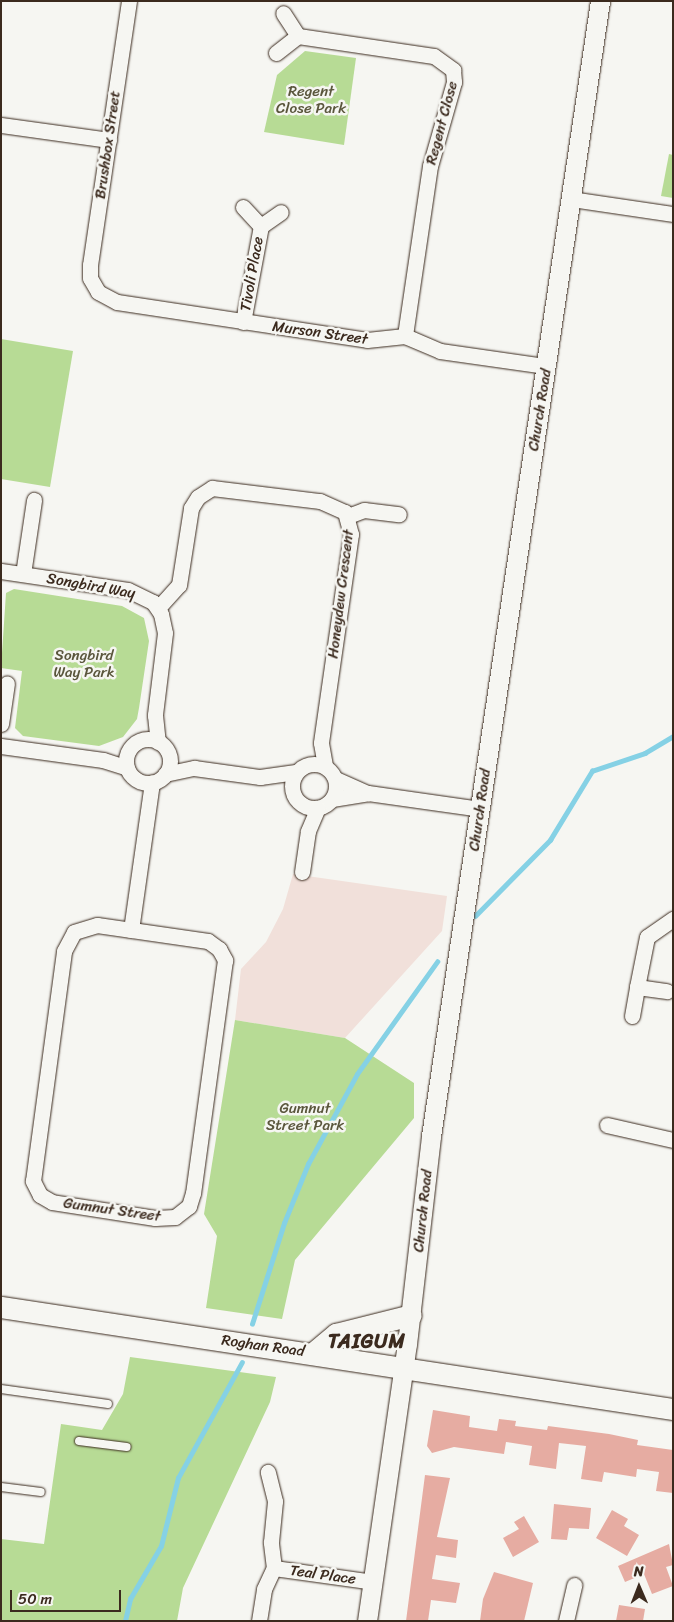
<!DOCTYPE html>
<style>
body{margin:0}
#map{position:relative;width:674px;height:1622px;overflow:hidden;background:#f6f6f2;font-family:Sriracha,sans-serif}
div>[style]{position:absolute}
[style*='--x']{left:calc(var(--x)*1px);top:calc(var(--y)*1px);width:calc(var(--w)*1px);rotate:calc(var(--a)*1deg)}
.built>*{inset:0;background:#f1e0da}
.green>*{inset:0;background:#b7db95}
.stream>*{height:4.5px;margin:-2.25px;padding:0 2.25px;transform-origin:2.25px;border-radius:2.25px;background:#85d1e5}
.building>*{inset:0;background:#e6aca2}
.roads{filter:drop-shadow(0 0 1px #3b2a1e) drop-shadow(0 0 1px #3b2a1e)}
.service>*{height:8px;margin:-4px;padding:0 4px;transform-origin:4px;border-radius:4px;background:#f6f6f2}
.minor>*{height:15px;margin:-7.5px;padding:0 7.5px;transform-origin:7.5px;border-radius:7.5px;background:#f6f6f2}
.minor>.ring{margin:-7.5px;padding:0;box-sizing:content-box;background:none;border:15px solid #f6f6f2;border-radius:50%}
.tertiary>*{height:19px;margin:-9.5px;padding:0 9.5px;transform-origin:9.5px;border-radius:9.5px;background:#f6f6f2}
.secondary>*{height:21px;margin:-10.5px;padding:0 10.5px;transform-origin:10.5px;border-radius:10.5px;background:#f6f6f2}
span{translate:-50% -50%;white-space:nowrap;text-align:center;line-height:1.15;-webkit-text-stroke:5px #f6f6f2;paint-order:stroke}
.park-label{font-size:15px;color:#5a563c}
.street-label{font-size:15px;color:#3b2a1e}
.district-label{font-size:20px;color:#3b2a1e;font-weight:700;letter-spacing:1px}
.frame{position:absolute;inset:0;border:2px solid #3b2a1e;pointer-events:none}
.north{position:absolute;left:614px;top:1562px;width:50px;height:50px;-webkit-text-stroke:4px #f6f6f2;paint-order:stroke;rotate:359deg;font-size:14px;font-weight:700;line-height:20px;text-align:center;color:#3b2a1e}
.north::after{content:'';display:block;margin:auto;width:18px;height:22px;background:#3b2a1e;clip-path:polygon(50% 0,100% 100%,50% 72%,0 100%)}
.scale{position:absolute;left:10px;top:1590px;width:111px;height:22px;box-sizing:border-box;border:2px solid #3b2a1e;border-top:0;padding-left:6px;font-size:15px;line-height:18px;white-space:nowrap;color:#3b2a1e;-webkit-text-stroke:4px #f6f6f2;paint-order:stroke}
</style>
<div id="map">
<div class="built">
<i style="clip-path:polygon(293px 874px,447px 896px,442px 931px,345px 1038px,235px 1020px,241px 969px,266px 942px,283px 909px)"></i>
</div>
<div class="green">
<i style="clip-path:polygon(305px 51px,356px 58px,344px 145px,264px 132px,277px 75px)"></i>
<i style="clip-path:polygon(669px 154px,673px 155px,673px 198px,661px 196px)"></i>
<i style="clip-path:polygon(1px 339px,73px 351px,50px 487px,1px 479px)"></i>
<i style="clip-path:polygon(14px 589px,122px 606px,144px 618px,149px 641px,139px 708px,137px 719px,123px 737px,99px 746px,23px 736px,15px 728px,22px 671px,1px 668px,6px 593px)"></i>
<i style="clip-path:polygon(235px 1020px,345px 1038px,414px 1083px,414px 1118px,295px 1260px,282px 1319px,206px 1308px,217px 1236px,204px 1214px)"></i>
<i style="clip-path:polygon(130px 1357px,276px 1377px,270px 1402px,183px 1588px,177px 1621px,1px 1621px,1px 1539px,44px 1544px,61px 1424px,102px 1430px,123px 1394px)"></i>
</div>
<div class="stream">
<i style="--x:475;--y:916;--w:107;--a:-45.4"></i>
<i style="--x:550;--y:840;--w:81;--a:-58.7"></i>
<i style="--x:592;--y:771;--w:56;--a:-18.8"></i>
<i style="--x:645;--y:753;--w:33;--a:-31"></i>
<i style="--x:252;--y:1324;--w:106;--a:-72.4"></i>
<i style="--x:284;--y:1223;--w:64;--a:-67.9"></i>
<i style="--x:308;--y:1164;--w:102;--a:-61.4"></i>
<i style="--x:357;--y:1074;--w:138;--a:-54.5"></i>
<i style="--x:125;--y:1621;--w:23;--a:-77"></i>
<i style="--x:130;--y:1599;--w:61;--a:-59.7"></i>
<i style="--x:161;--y:1546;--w:70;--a:-76"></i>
<i style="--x:178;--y:1478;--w:132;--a:-61.1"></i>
</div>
<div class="building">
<i style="clip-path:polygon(433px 1410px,470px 1416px,469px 1427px,497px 1431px,499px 1419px,516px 1421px,515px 1426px,547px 1430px,548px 1426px,609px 1434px,638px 1440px,637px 1445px,673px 1450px,673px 1493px,656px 1491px,659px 1472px,637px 1469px,636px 1477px,604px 1472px,602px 1482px,581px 1479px,586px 1446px,559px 1443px,556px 1469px,529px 1465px,532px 1446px,506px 1442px,504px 1454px,454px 1447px,432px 1453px,427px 1446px)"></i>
<i style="clip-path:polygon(425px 1475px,450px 1478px,437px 1537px,458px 1540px,456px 1558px,436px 1555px,432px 1579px,460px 1583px,456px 1603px,431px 1600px,428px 1621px,406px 1621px)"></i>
<i style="clip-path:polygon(554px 1504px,591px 1508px,589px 1529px,569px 1528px,567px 1540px,551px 1539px)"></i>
<i style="clip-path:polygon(612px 1510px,628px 1519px,624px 1526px,639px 1535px,627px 1556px,596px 1538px)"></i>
<i style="clip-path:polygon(524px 1516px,539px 1542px,513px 1557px,503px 1538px,519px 1529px,514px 1522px)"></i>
<i style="clip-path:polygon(669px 1544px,673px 1565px,666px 1567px,673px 1586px,652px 1594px,644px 1574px,625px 1582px,618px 1566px)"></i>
<i style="clip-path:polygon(494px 1572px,533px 1583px,524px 1621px,480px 1621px,483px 1599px)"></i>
<i style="clip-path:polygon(619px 1605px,645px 1609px,643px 1621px,616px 1621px)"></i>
</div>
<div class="roads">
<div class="service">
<i style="--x:1;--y:1389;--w:108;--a:8"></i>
<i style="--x:79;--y:1441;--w:48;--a:7.1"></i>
<i style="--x:1;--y:1487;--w:40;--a:7.1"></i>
</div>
<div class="minor">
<i style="--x:129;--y:1;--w:267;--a:98.4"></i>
<i style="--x:90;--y:265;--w:13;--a:90"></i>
<i style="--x:90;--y:278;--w:16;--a:60"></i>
<i style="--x:98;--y:292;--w:21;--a:28"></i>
<i style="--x:117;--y:302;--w:253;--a:8.6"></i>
<i style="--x:367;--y:340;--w:38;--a:-6"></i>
<i style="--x:405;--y:336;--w:38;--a:23"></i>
<i style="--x:440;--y:351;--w:107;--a:8.1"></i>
<i style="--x:298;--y:36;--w:137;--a:8.4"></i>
<i style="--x:434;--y:56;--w:24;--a:36"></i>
<i style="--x:453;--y:70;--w:12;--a:85"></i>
<i style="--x:454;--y:82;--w:87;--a:105.9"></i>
<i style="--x:430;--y:166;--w:172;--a:98.4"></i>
<i style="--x:276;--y:53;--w:28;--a:-38"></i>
<i style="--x:298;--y:36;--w:27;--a:-123"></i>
<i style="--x:1;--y:125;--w:109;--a:7.9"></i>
<i style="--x:571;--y:199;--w:103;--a:8.4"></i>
<i style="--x:243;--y:207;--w:26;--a:47"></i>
<i style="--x:261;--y:226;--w:24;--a:-35"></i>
<i style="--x:243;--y:322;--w:98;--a:-79.4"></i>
<i style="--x:348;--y:516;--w:17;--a:-21"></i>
<i style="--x:364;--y:510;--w:35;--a:7"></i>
<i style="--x:1;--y:571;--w:128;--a:8.5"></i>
<i style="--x:128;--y:590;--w:28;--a:26"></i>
<i style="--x:153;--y:602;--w:14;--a:56"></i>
<i style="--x:161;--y:614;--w:19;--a:78"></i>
<i style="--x:165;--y:633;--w:83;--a:97"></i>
<i style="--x:155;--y:715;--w:27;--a:84"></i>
<i style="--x:23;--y:574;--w:75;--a:-81.5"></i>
<i style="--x:158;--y:608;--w:31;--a:-48"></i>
<i style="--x:179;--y:585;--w:78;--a:-81.1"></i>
<i style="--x:191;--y:508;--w:13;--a:-58"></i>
<i style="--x:198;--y:497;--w:17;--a:-33"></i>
<i style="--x:212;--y:488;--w:109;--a:6.9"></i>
<i style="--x:320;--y:501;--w:27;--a:24"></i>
<i style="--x:345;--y:512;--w:23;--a:75"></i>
<i style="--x:351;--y:534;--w:211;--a:98.2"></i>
<i style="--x:321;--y:743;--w:23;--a:80"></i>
<i style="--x:1;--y:724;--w:41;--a:-81.7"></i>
<i class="ring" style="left:126px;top:739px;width:29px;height:29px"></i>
<i style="--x:1;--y:746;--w:103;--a:7.8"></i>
<i style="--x:103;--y:760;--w:25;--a:18"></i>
<i class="ring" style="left:292px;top:764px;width:29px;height:29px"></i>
<i style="--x:165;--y:774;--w:30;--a:-12"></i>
<i style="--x:194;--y:768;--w:67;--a:7.8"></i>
<i style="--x:260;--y:777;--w:36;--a:-8"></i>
<i style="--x:336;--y:779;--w:35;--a:24"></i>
<i style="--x:332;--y:799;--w:36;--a:-9"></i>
<i style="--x:368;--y:793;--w:113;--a:8.1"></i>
<i style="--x:302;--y:872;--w:41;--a:-81.7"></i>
<i style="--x:308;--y:831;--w:25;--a:-67"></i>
<i style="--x:97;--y:925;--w:112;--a:8.2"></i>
<i style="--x:208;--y:941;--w:14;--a:36"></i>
<i style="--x:219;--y:949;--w:13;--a:61"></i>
<i style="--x:225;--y:960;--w:235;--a:97.8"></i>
<i style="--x:193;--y:1193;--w:14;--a:107"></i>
<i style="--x:189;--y:1206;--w:18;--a:142"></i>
<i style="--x:175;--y:1217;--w:20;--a:177"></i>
<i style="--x:155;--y:1218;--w:104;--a:-171.2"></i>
<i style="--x:52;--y:1202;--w:14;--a:-150"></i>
<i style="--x:40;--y:1195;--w:16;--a:-117"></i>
<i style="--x:33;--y:1181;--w:232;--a:-82.3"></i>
<i style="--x:64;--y:951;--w:21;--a:-62"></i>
<i style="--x:74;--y:932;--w:24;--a:-17"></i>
<i style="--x:131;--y:930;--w:149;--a:-81.9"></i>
<i style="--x:637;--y:987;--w:51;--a:-78.7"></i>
<i style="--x:647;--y:937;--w:32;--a:-35"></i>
<i style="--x:632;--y:1016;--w:29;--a:-80"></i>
<i style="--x:637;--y:987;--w:30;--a:8"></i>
<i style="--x:607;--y:1125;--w:68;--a:12.8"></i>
<i style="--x:274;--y:1568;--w:100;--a:8"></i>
<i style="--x:259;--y:1621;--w:32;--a:-81"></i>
<i style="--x:264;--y:1589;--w:23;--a:-65"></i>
<i style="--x:274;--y:1568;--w:26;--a:-97"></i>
<i style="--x:271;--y:1542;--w:41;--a:-84.4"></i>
<i style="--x:275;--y:1501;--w:30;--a:-104"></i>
<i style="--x:566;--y:1621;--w:37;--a:-77"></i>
</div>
<div class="tertiary">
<i style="--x:367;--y:1621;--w:280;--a:-81.8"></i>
<i style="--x:407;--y:1344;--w:209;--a:-83.4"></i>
<i style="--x:431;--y:1136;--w:1148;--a:-81.53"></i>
</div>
<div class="secondary">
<i style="--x:1;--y:1307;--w:680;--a:8.63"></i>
<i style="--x:313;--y:1353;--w:30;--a:-40"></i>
<i style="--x:336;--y:1334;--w:77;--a:-14.2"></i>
</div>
</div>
<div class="park-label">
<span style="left:311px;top:100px">Regent<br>Close Park</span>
<span style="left:84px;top:664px">Songbird<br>Way Park</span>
<span style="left:305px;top:1117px">Gumnut<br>Street Park</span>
</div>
<div class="street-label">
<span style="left:442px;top:123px;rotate:-75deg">Regent Close</span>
<span style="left:108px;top:145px;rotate:-82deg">Brushbox Street</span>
<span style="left:252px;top:274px;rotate:-80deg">Tivoli Place</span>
<span style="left:320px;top:333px;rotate:8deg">Murson Street</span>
<span style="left:540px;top:410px;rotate:-81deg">Church Road</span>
<span style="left:91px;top:586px;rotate:10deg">Songbird Way</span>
<span style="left:341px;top:594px;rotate:-83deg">Honeydew Crescent</span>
<span style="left:480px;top:810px;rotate:-82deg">Church Road</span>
<span style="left:112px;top:1210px;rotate:8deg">Gumnut Street</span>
<span style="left:423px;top:1211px;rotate:-84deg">Church Road</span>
<span style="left:263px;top:1346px;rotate:8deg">Roghan Road</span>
<span style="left:323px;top:1575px;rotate:8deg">Teal Place</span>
</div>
<div class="district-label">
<span style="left:367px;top:1341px">TAIGUM</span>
</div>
<div class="frame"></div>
<div class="north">N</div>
<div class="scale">50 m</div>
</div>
